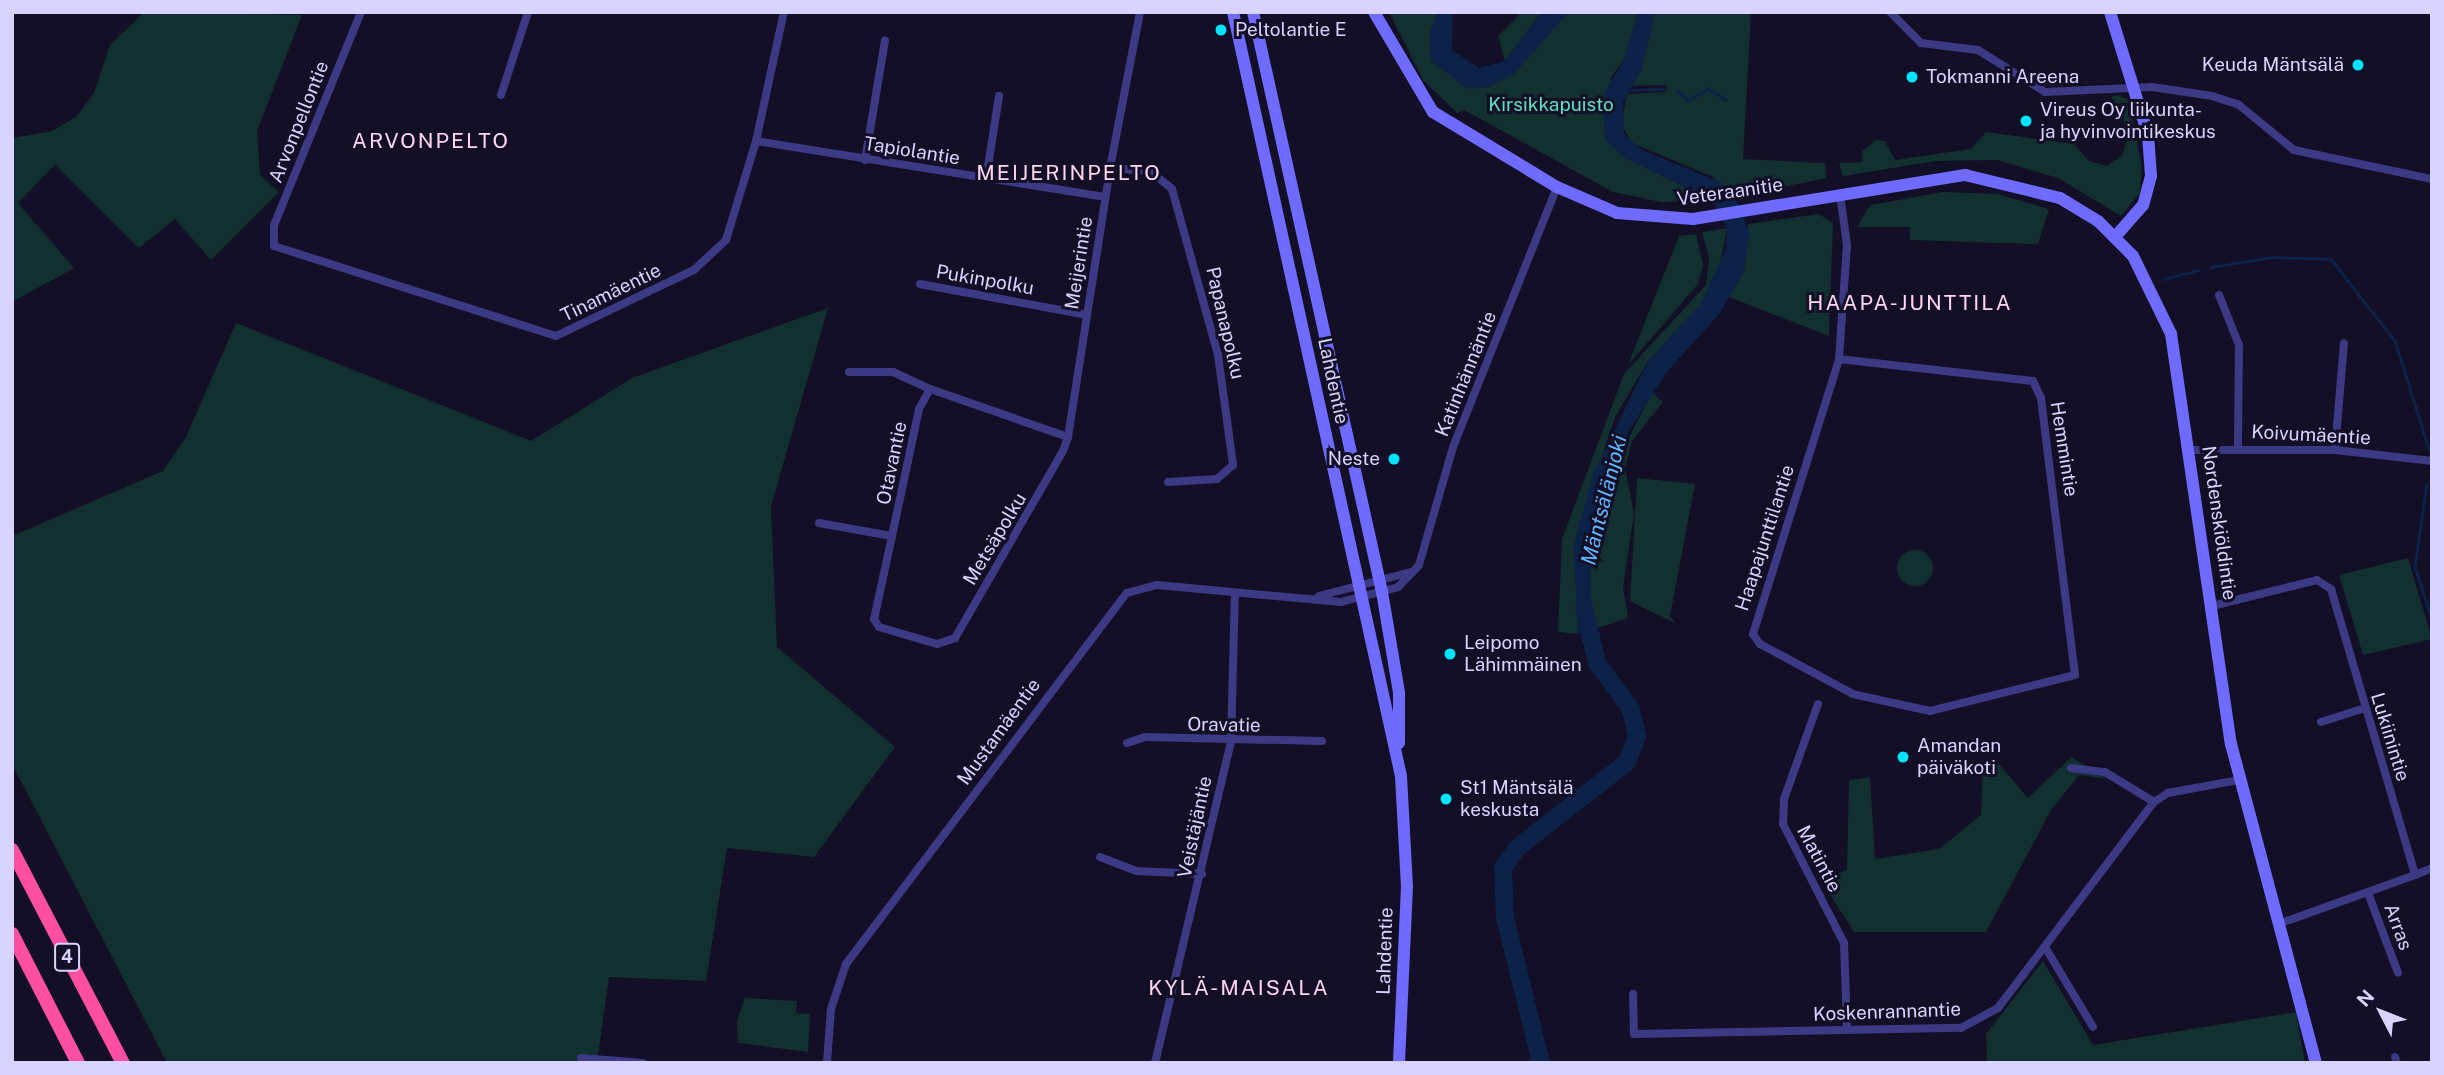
<!DOCTYPE html>
<meta charset="utf-8">
<style>
body{margin:0}
#map{position:relative;width:2444px;height:1075px;overflow:hidden;background:#130f26;font-family:"Public Sans",sans-serif}
div>[style]{position:absolute}
[style*='--x']{left:calc(var(--x)*1px);top:calc(var(--y)*1px);width:calc(var(--w)*1px);rotate:calc(var(--a)*1deg)}
.green>*{inset:0;background:#12302f}
.round{border-radius:50%}
.water>*{inset:0;background:#0c2248}
.stream>*{height:2.5px;margin:-1.25px;padding:0 1.25px;transform-origin:1.25px;border-radius:1.25px;background:#0c2248}
.river>*{height:18px;margin:-9px;padding:0 9px;transform-origin:9px;border-radius:9px;background:#0c2248}
.street>*{height:8px;margin:-4px;padding:0 4px;transform-origin:4px;border-radius:4px;background:#3d3a85}
.secondary>*{height:12px;margin:-6px;padding:0 6px;transform-origin:6px;border-radius:6px;background:#6f6bff}
.highway>*{height:14px;margin:-7px;padding:0 7px;transform-origin:7px;border-radius:7px;background:#ff4fa3}
.dots>*{width:19px;height:19px;translate:-50% -50%;box-sizing:border-box;border:4px solid #130f26;border-radius:50%}
span{translate:-50% -50%;white-space:nowrap;text-align:center;line-height:1.15;-webkit-text-stroke:6px #130f26;paint-order:stroke}
.shield-label span{padding:2px 5px;background:#130f26;border:2px solid;border-radius:5px;-webkit-text-stroke-width:0}
.shield-label{font-size:18px;color:#d9d4ff;font-weight:700}
.poi-label{font-size:19px;color:#d9d4ff}
.left{translate:0 -50%;text-align:left}
.right{translate:-100% -50%;text-align:right}
.park-label{font-size:19px;color:#5fe0c0}
.street-label{font-size:19px;color:#d9d4ff}
.neighbourhood-label{font-size:21px;color:#ffd6f0;letter-spacing:2px}
.water-label{font-size:21px;color:#62b6ff;font-style:italic}
.frame{position:absolute;inset:0;border:14px solid #d9d4ff;pointer-events:none}
.north{position:absolute;left:2346px;top:977px;width:70px;height:70px;-webkit-text-stroke:5px #130f26;paint-order:stroke;rotate:312deg;font-size:19px;font-weight:700;line-height:28px;text-align:center;color:#d9d4ff}
.north::after{content:'';display:block;margin:auto;width:24px;height:32px;background:#d9d4ff;clip-path:polygon(50% 0,100% 100%,50% 72%,0 100%)}
</style>
<div id="map">
<div class="green">
<i style="clip-path:polygon(144px 12px,302px 15px,257px 131px,260px 175px,279px 192px,211px 260px,175px 219px,139px 248px,55px 165px,18px 203px,74px 268px,12px 302px,12px 138px,52px 131px,76px 117px,94px 93px,110px 45px)"></i>
<i style="clip-path:polygon(1389px 12px,1436px 12px,1431px 61px,1502px 81px,1569px 12px,1638px 12px,1624px 60px,1611px 77px,1622px 156px,1712px 200px,1661px 202px,1613px 192px,1464px 110px,1457px 113px,1423px 80px)"></i>
<i style="clip-path:polygon(1522px 12px,1542px 12px,1505px 61px,1498px 36px)"></i>
<i style="clip-path:polygon(1654px 12px,1751px 12px,1743px 159px,1825px 163px,1826px 178px,1735px 197px,1711px 176px,1632px 143px,1621px 124px,1627px 94px,1666px 92px,1667px 85px,1632px 86px)"></i>
<i style="clip-path:polygon(2118px 95px,2129px 100px,2142px 168px,2140px 193px,2121px 216px,2058px 178px,1997px 160px,1936px 161px,1843px 176px,1839px 163px,1863px 162px,1862px 151px,1876px 140px,1885px 141px,1895px 160px,1971px 149px,1986px 132px,2074px 144px,2089px 161px,2107px 166px,2122px 155px,2127px 141px,2122px 111px,2111px 97px)"></i>
<i style="clip-path:polygon(1944px 192px,1997px 194px,2049px 209px,2038px 244px,1910px 240px,1910px 227px,1857px 227px,1870px 205px)"></i>
<i style="clip-path:polygon(1819px 214px,1833px 223px,1829px 336px,1729px 297px,1744px 271px,1748px 224px)"></i>
<i style="clip-path:polygon(1727px 228px,1719px 271px,1700px 306px,1648px 361px,1615px 417px,1574px 544px,1578px 634px,1558px 632px,1562px 539px,1624px 374px,1706px 285px,1709px 258px,1702px 232px)"></i>
<i style="clip-path:polygon(1696px 234px,1703px 265px,1698px 284px,1628px 365px,1679px 236px)"></i>
<i style="clip-path:polygon(828px 308px,771px 506px,777px 647px,895px 747px,814px 857px,727px 848px,706px 981px,609px 977px,597px 1063px,167px 1063px,12px 764px,12px 536px,163px 471px,186px 437px,236px 323px,531px 441px,632px 378px)"></i>
<i style="clip-path:polygon(1652px 392px,1663px 402px,1632px 441px,1625px 468px,1634px 513px,1623px 587px,1628px 618px,1592px 630px,1590px 559px,1612px 472px)"></i>
<i style="clip-path:polygon(1637px 478px,1695px 484px,1670px 616px,1675px 623px,1630px 601px)"></i>
<i class="round" style="left:1897px;top:550px;width:36px;height:36px"></i>
<i style="clip-path:polygon(2408px 558px,2432px 639px,2363px 655px,2339px 575px)"></i>
<i style="clip-path:polygon(2071px 757px,2107px 779px,2079px 775px,2051px 810px,1986px 932px,1854px 932px,1820px 879px,1847px 870px,1849px 780px,1870px 777px,1875px 859px,1939px 849px,1981px 815px,1983px 765px,1998px 763px,2028px 798px)"></i>
<i style="clip-path:polygon(2043px 961px,2093px 1045px,2296px 1012px,2305px 1063px,1987px 1063px,1986px 1034px)"></i>
<i style="clip-path:polygon(745px 998px,797px 1001px,796px 1013px,810px 1014px,808px 1052px,738px 1043px,737px 1021px)"></i>
</div>
<div class="water">
<i style="clip-path:polygon(1437px 12px,1453px 12px,1452px 50px,1479px 68px,1505px 61px,1542px 12px,1569px 12px,1515px 73px,1490px 87px,1468px 89px,1431px 61px,1429px 35px)"></i>
<i style="clip-path:polygon(1638px 12px,1654px 12px,1653px 23px,1642px 69px,1623px 102px,1624px 134px,1642px 150px,1720px 182px,1735px 197px,1750px 234px,1744px 271px,1720px 313px,1667px 372px,1628px 432px,1590px 559px,1592px 630px,1578px 634px,1574px 544px,1593px 475px,1648px 361px,1700px 305px,1726px 249px,1727px 228px,1712px 200px,1622px 156px,1605px 140px,1602px 97px,1624px 60px)"></i>
</div>
<div class="stream">
<i style="--x:1629;--y:90;--w:35;--a:-2"></i>
<i style="--x:1677;--y:90;--w:15;--a:42"></i>
<i style="--x:1688;--y:100;--w:23;--a:-29"></i>
<i style="--x:1708;--y:89;--w:20;--a:30"></i>
<i style="--x:2211;--y:267;--w:63;--a:-9.2"></i>
<i style="--x:2273;--y:257;--w:58;--a:2"></i>
<i style="--x:2331;--y:259;--w:104;--a:52"></i>
<i style="--x:2395;--y:341;--w:113;--a:72.5"></i>
<i style="--x:2163;--y:279;--w:36;--a:-14"></i>
<i style="--x:2427;--y:484;--w:84;--a:98.2"></i>
<i style="--x:2415;--y:567;--w:55;--a:71.9"></i>
</div>
<div class="river">
<i style="--x:1541;--y:1063;--w:149;--a:-103.9"></i>
<i style="--x:1505;--y:918;--w:50;--a:-92.3"></i>
<i style="--x:1503;--y:868;--w:24;--a:-55"></i>
<i style="--x:1517;--y:848;--w:140;--a:-38"></i>
<i style="--x:1627;--y:762;--w:28;--a:-69"></i>
<i style="--x:1637;--y:736;--w:28;--a:-103"></i>
<i style="--x:1631;--y:709;--w:57;--a:-126.5"></i>
<i style="--x:1597;--y:663;--w:57;--a:-103.1"></i>
</div>
<div class="street">
<i style="--x:361;--y:12;--w:230;--a:112.2"></i>
<i style="--x:274;--y:225;--w:21;--a:90"></i>
<i style="--x:274;--y:246;--w:296;--a:17.7"></i>
<i style="--x:556;--y:336;--w:153;--a:-25.6"></i>
<i style="--x:694;--y:270;--w:44;--a:-43.2"></i>
<i style="--x:726;--y:240;--w:103;--a:-73.1"></i>
<i style="--x:756;--y:141;--w:132;--a:-77.8"></i>
<i style="--x:1890;--y:12;--w:44;--a:45"></i>
<i style="--x:1921;--y:43;--w:57;--a:7"></i>
<i style="--x:1978;--y:50;--w:79;--a:32.1"></i>
<i style="--x:2045;--y:92;--w:107;--a:-2.7"></i>
<i style="--x:2152;--y:87;--w:61;--a:8.5"></i>
<i style="--x:2212;--y:96;--w:28;--a:18"></i>
<i style="--x:2239;--y:105;--w:71;--a:39.3"></i>
<i style="--x:2294;--y:150;--w:141;--a:11.9"></i>
<i style="--x:501;--y:95;--w:87;--a:-72"></i>
<i style="--x:756;--y:141;--w:353;--a:9.1"></i>
<i style="--x:865;--y:160;--w:121;--a:-80.5"></i>
<i style="--x:1110;--y:168;--w:40;--a:4.3"></i>
<i style="--x:1150;--y:171;--w:28;--a:39"></i>
<i style="--x:1172;--y:189;--w:172;--a:74.5"></i>
<i style="--x:1218;--y:355;--w:111;--a:82.2"></i>
<i style="--x:1233;--y:465;--w:21;--a:139"></i>
<i style="--x:1217;--y:479;--w:49;--a:176.5"></i>
<i style="--x:986;--y:179;--w:84;--a:-81.1"></i>
<i style="--x:920;--y:284;--w:170;--a:10.5"></i>
<i style="--x:2219;--y:295;--w:54;--a:68.2"></i>
<i style="--x:2239;--y:345;--w:102;--a:90.6"></i>
<i style="--x:1839;--y:359;--w:195;--a:6.5"></i>
<i style="--x:2033;--y:381;--w:19;--a:65"></i>
<i style="--x:2041;--y:398;--w:279;--a:83"></i>
<i style="--x:2075;--y:675;--w:149;--a:166.1"></i>
<i style="--x:1930;--y:711;--w:79;--a:-167.6"></i>
<i style="--x:1853;--y:694;--w:106;--a:-151.7"></i>
<i style="--x:1760;--y:644;--w:12;--a:-125"></i>
<i style="--x:1753;--y:634;--w:288;--a:-72.6"></i>
<i style="--x:1839;--y:359;--w:114;--a:-86"></i>
<i style="--x:1847;--y:245;--w:51;--a:-97.8"></i>
<i style="--x:849;--y:372;--w:44;--a:0"></i>
<i style="--x:893;--y:372;--w:41;--a:24.7"></i>
<i style="--x:1068;--y:437;--w:146;--a:-160.8"></i>
<i style="--x:930;--y:389;--w:23;--a:119"></i>
<i style="--x:919;--y:409;--w:130;--a:102"></i>
<i style="--x:892;--y:536;--w:85;--a:102.2"></i>
<i style="--x:874;--y:619;--w:9;--a:58"></i>
<i style="--x:879;--y:627;--w:60;--a:16.3"></i>
<i style="--x:937;--y:644;--w:19;--a:-18"></i>
<i style="--x:955;--y:638;--w:216;--a:-60"></i>
<i style="--x:1063;--y:451;--w:15;--a:-70"></i>
<i style="--x:1068;--y:437;--w:272;--a:-81.1"></i>
<i style="--x:1110;--y:168;--w:159;--a:-79.1"></i>
<i style="--x:2189;--y:450;--w:146;--a:0"></i>
<i style="--x:2335;--y:450;--w:98;--a:6.5"></i>
<i style="--x:2335;--y:450;--w:107;--a:-85.2"></i>
<i style="--x:819;--y:523;--w:74;--a:10.1"></i>
<i style="--x:1319;--y:596;--w:95;--a:-14.6"></i>
<i style="--x:2212;--y:606;--w:108;--a:-13.9"></i>
<i style="--x:2317;--y:580;--w:17;--a:33"></i>
<i style="--x:2331;--y:589;--w:298;--a:73.6"></i>
<i style="--x:2415;--y:875;--w:145;--a:160.3"></i>
<i style="--x:1818;--y:704;--w:101;--a:109.7"></i>
<i style="--x:1784;--y:799;--w:25;--a:92"></i>
<i style="--x:1783;--y:824;--w:134;--a:62.9"></i>
<i style="--x:1844;--y:943;--w:87;--a:88"></i>
<i style="--x:2321;--y:722;--w:46;--a:-17.7"></i>
<i style="--x:1127;--y:743;--w:19;--a:-18"></i>
<i style="--x:1145;--y:737;--w:177;--a:1.3"></i>
<i style="--x:2071;--y:768;--w:34;--a:7"></i>
<i style="--x:2105;--y:772;--w:57;--a:31.5"></i>
<i style="--x:1100;--y:857;--w:39;--a:21"></i>
<i style="--x:1136;--y:871;--w:66;--a:2.6"></i>
<i style="--x:2415;--y:875;--w:18;--a:-22"></i>
<i style="--x:2368;--y:893;--w:85;--a:69.4"></i>
<i style="--x:2045;--y:947;--w:93;--a:59"></i>
<i style="--x:1633;--y:994;--w:40;--a:88.6"></i>
<i style="--x:1634;--y:1034;--w:327;--a:-1.1"></i>
<i style="--x:1961;--y:1028;--w:42;--a:-28.4"></i>
<i style="--x:1998;--y:1008;--w:258;--a:-52.9"></i>
<i style="--x:2154;--y:802;--w:17;--a:-33"></i>
<i style="--x:2168;--y:793;--w:71;--a:-10.5"></i>
<i style="--x:2395;--y:1057;--w:6;--a:72"></i>
<i style="--x:581;--y:1058;--w:62;--a:4.6"></i>
<i style="--x:827;--y:1063;--w:54;--a:-85.8"></i>
<i style="--x:831;--y:1009;--w:47;--a:-71.6"></i>
<i style="--x:846;--y:964;--w:465;--a:-52.9"></i>
<i style="--x:1127;--y:593;--w:31;--a:-15"></i>
<i style="--x:1157;--y:585;--w:185;--a:5.3"></i>
<i style="--x:1341;--y:602;--w:59;--a:-14.7"></i>
<i style="--x:1398;--y:587;--w:30;--a:-46"></i>
<i style="--x:1419;--y:565;--w:123;--a:-73.9"></i>
<i style="--x:1453;--y:447;--w:280;--a:-68.2"></i>
<i style="--x:1155;--y:1063;--w:330;--a:-76.7"></i>
<i style="--x:1231;--y:742;--w:149;--a:-88.5"></i>
</div>
<div class="secondary">
<i style="--x:1233;--y:12;--w:782;--a:77.6"></i>
<i style="--x:1401;--y:776;--w:110;--a:86.9"></i>
<i style="--x:1407;--y:886;--w:177;--a:92.6"></i>
<i style="--x:1253;--y:12;--w:594;--a:77.46"></i>
<i style="--x:1382;--y:592;--w:102;--a:80.4"></i>
<i style="--x:1399;--y:693;--w:50;--a:90"></i>
<i style="--x:1374;--y:12;--w:116;--a:59.5"></i>
<i style="--x:1433;--y:112;--w:145;--a:31.2"></i>
<i style="--x:1557;--y:187;--w:65;--a:23.4"></i>
<i style="--x:1617;--y:213;--w:76;--a:4.5"></i>
<i style="--x:1693;--y:219;--w:276;--a:-9.2"></i>
<i style="--x:1965;--y:175;--w:98;--a:13.6"></i>
<i style="--x:2060;--y:198;--w:44;--a:31.2"></i>
<i style="--x:2098;--y:221;--w:49;--a:45"></i>
<i style="--x:2133;--y:256;--w:87;--a:64"></i>
<i style="--x:2171;--y:334;--w:414;--a:81.7"></i>
<i style="--x:2231;--y:744;--w:330;--a:75.1"></i>
<i style="--x:2110;--y:12;--w:129;--a:72.8"></i>
<i style="--x:2148;--y:135;--w:41;--a:85.8"></i>
<i style="--x:2151;--y:176;--w:30;--a:105"></i>
<i style="--x:2143;--y:205;--w:43;--a:131.2"></i>
</div>
<div class="highway">
<i style="--x:12;--y:850;--w:240;--a:62.5"></i>
<i style="--x:12;--y:934;--w:145;--a:62.9"></i>
</div>
<div class="dots">
<i style="left:1221px;top:30px;background:#00e5ff"></i>
<i style="left:2358px;top:65px;background:#00e5ff"></i>
<i style="left:1912px;top:77px;background:#00e5ff"></i>
<i style="left:2026px;top:121px;background:#00e5ff"></i>
<i style="left:1394px;top:459px;background:#00e5ff"></i>
<i style="left:1450px;top:654px;background:#00e5ff"></i>
<i style="left:1903px;top:757px;background:#00e5ff"></i>
<i style="left:1446px;top:799px;background:#00e5ff"></i>
</div>
<div class="shield-label">
<span style="left:67px;top:957px">4</span>
</div>
<div class="poi-label">
<span class="left" style="left:1235px;top:30px">Peltolantie E</span>
<span class="right" style="left:2344px;top:65px">Keuda Mäntsälä</span>
<span class="left" style="left:1926px;top:77px">Tokmanni Areena</span>
<span class="left" style="left:2040px;top:121px">Vireus Oy liikunta-<br>ja hyvinvointikeskus</span>
<span class="right" style="left:1380px;top:459px">Neste</span>
<span class="left" style="left:1464px;top:654px">Leipomo<br>Lähimmäinen</span>
<span class="left" style="left:1917px;top:757px">Amandan<br>päiväkoti</span>
<span class="left" style="left:1460px;top:799px">St1 Mäntsälä<br>keskusta</span>
</div>
<div class="park-label">
<span style="left:1551px;top:105px">Kirsikkapuisto</span>
</div>
<div class="street-label">
<span style="left:299px;top:122px;rotate:-68deg">Arvonpellontie</span>
<span style="left:912px;top:151px;rotate:9deg">Tapiolantie</span>
<span style="left:1730px;top:192px;rotate:-8deg">Veteraanitie</span>
<span style="left:1079px;top:263px;rotate:-81deg">Meijerintie</span>
<span style="left:985px;top:280px;rotate:10deg">Pukinpolku</span>
<span style="left:611px;top:293px;rotate:-26deg">Tinamäentie</span>
<span style="left:1225px;top:323px;rotate:77deg">Papanapolku</span>
<span style="left:1466px;top:374px;rotate:-68deg">Katinhännäntie</span>
<span style="left:1333px;top:381px;rotate:78deg">Lahdentie</span>
<span style="left:2311px;top:435px;rotate:3deg">Koivumäentie</span>
<span style="left:2064px;top:449px;rotate:81deg">Hemmintie</span>
<span style="left:892px;top:463px;rotate:-78deg">Otavantie</span>
<span style="left:2219px;top:523px;rotate:82deg">Nordenskiöldintie</span>
<span style="left:1765px;top:538px;rotate:-72deg">Haapajunttilantie</span>
<span style="left:995px;top:539px;rotate:-59deg">Metsäpolku</span>
<span style="left:1224px;top:725px;rotate:1deg">Oravatie</span>
<span style="left:999px;top:732px;rotate:-54deg">Mustamäentie</span>
<span style="left:2390px;top:737px;rotate:73deg">Lukiinintie</span>
<span style="left:1195px;top:827px;rotate:-78deg">Veistäjäntie</span>
<span style="left:1819px;top:859px;rotate:62deg">Matintie</span>
<span style="left:2398px;top:927px;rotate:70deg">Arras</span>
<span style="left:1385px;top:951px;rotate:-88deg">Lahdentie</span>
<span style="left:1887px;top:1012px;rotate:-2deg">Koskenrannantie</span>
</div>
<div class="neighbourhood-label">
<span style="left:431px;top:141px">ARVONPELTO</span>
<span style="left:1069px;top:173px">MEIJERINPELTO</span>
<span style="left:1910px;top:303px">HAAPA-JUNTTILA</span>
<span style="left:1239px;top:988px">KYLÄ-MAISALA</span>
</div>
<div class="water-label">
<span style="left:1604px;top:500px;rotate:-76deg">Mäntsälänjoki</span>
</div>
<div class="frame"></div>
<div class="north">N</div>
</div>
